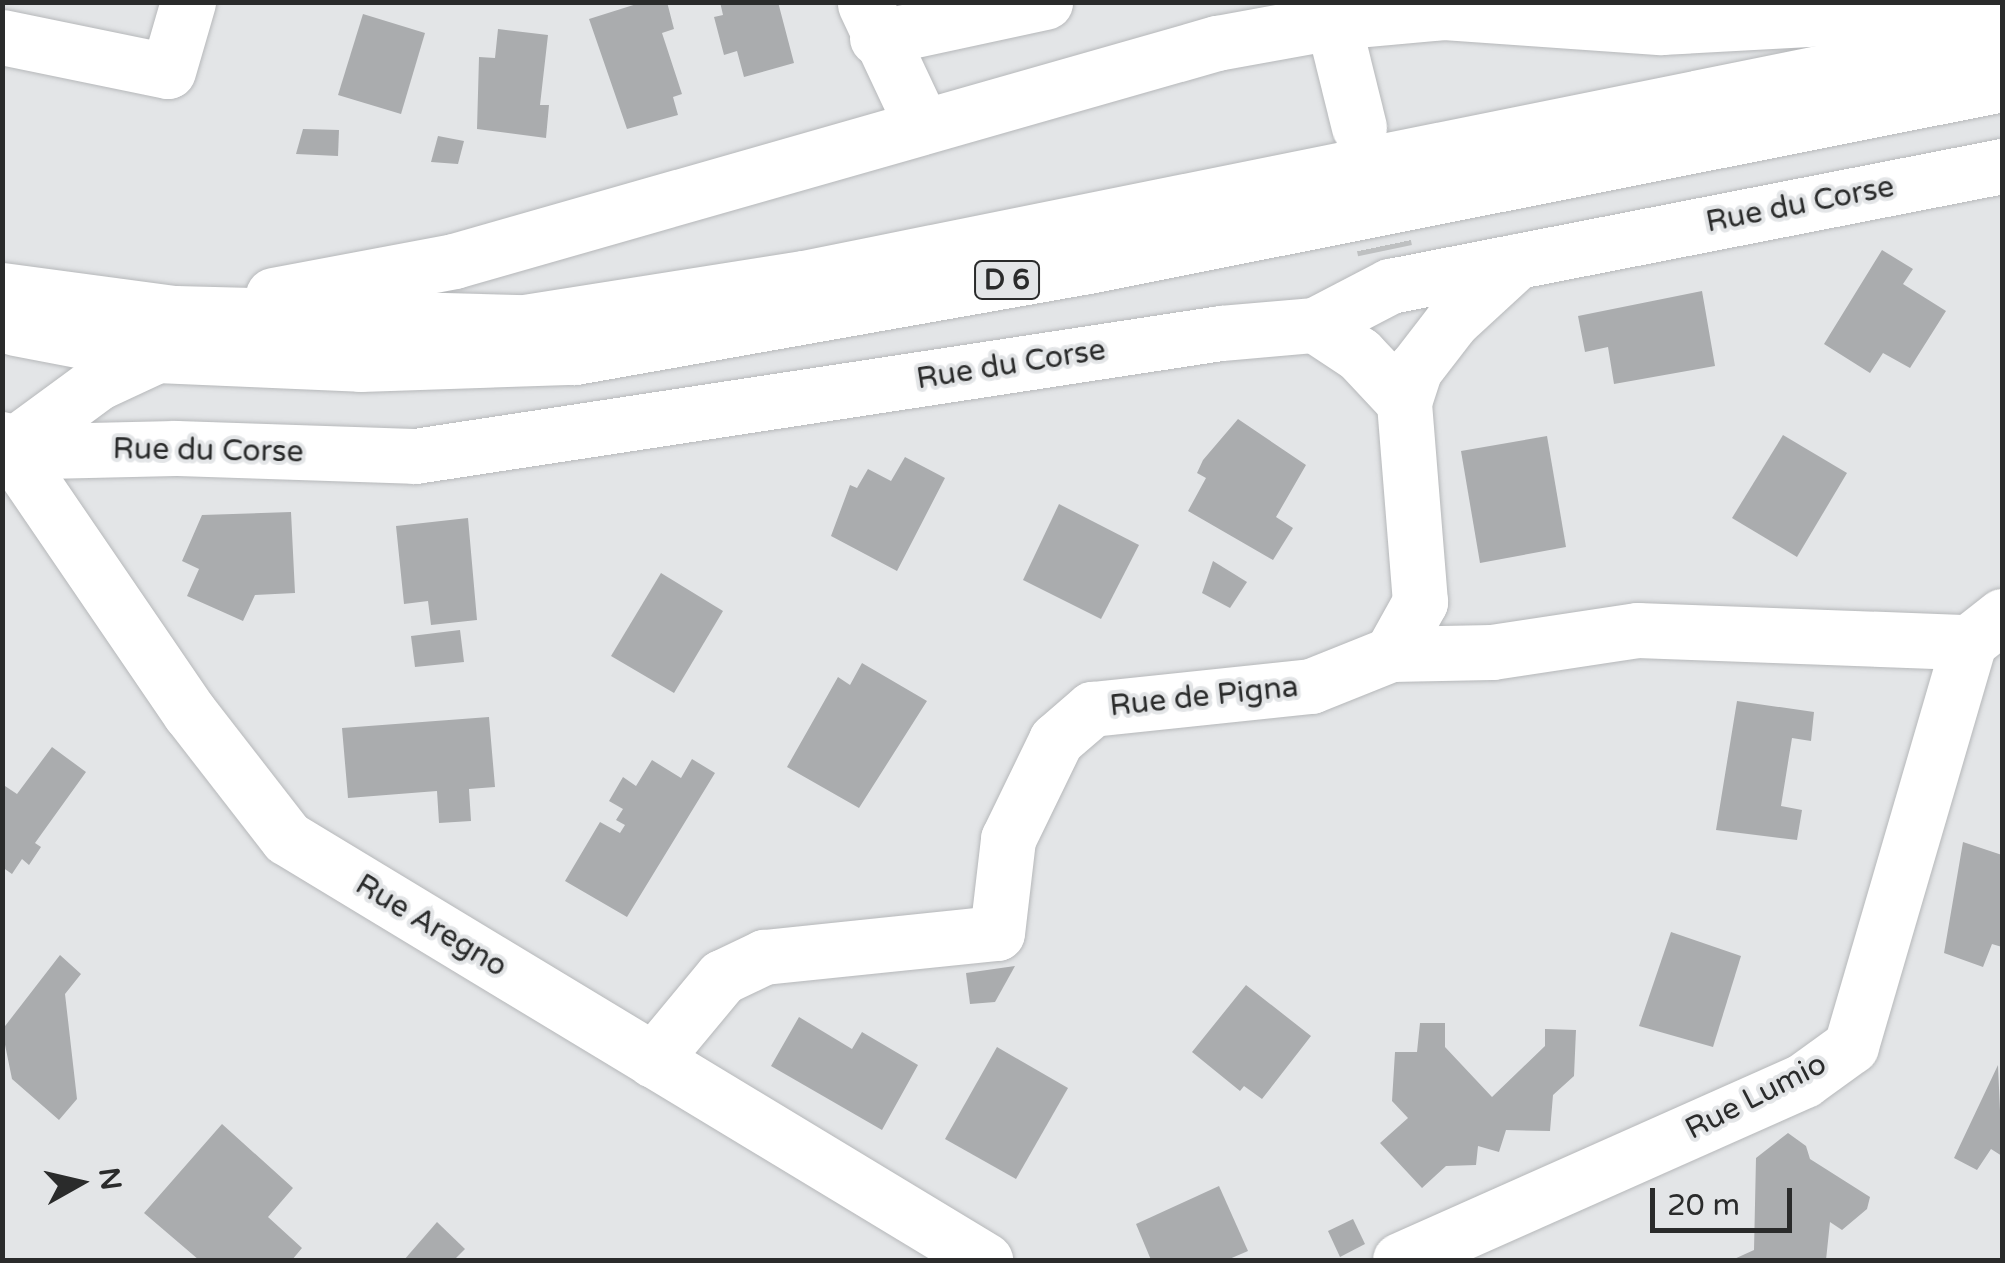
<!DOCTYPE html>
<style>
body{margin:0}
#map{position:relative;width:2005px;height:1263px;overflow:hidden;background:#e3e5e7;font-family:"Varela Round",sans-serif}
div>[style]{position:absolute}
[style*='--x']{left:calc(var(--x)*1px);top:calc(var(--y)*1px);width:calc(var(--w)*1px);rotate:calc(var(--a)*1deg)}
.building>*{inset:0;background:#aaacae}
.minor-tunnel>*{height:55px;margin-top:-27.5px;transform-origin:0;background:repeating-linear-gradient(90deg,#bec0c1 0 55px,transparent 0 83px)}
.roads{filter:drop-shadow(0 0 2px #b6b8ba) drop-shadow(0 0 2px #b6b8ba)}
.minor>*{height:55px;margin:-27.5px;padding:0 27.5px;transform-origin:27.5px;border-radius:27.5px;background:#fff}
.major>*{height:55px;margin:-27.5px;padding:0 27.5px;transform-origin:27.5px;border-radius:27.5px;background:#fff}
span{translate:-50% -50%;white-space:nowrap;text-align:center;line-height:1.15;-webkit-text-stroke:8px #e3e5e7;paint-order:stroke}
.shield-label span{padding:2px 8px;background:#e3e5e7;border:2px solid;border-radius:8px;-webkit-text-stroke-width:0}
.shield-label{font-size:28px;color:#2a2b2b;font-weight:700}
.street-label{font-size:30px;color:#2a2b2b}
.frame{position:absolute;inset:0;border:5px solid #2a2b2b;pointer-events:none}
.north{position:absolute;left:30px;top:1133px;width:100px;height:100px;-webkit-text-stroke:8px #e3e5e7;paint-order:stroke;rotate:82deg;font-size:28px;font-weight:700;line-height:40px;text-align:center;color:#2a2b2b}
.north::after{content:'';display:block;margin:auto;width:35px;height:45px;background:#2a2b2b;clip-path:polygon(50% 0,100% 100%,50% 72%,0 100%)}
.scale{position:absolute;left:1650px;top:1188px;width:142px;height:45px;box-sizing:border-box;border:5px solid #2a2b2b;border-top:0;padding-left:12px;font-size:30px;line-height:35px;white-space:nowrap;color:#2a2b2b;-webkit-text-stroke:8px #e3e5e7;paint-order:stroke}
</style>
<div id="map">
<div class="building">
<i style="clip-path:polygon(643px 2px,667px 2px,674px 29px,662px 33px,682px 94px,673px 97px,678px 115px,627px 129px,589px 19px)"></i>
<i style="clip-path:polygon(720px 2px,778px 2px,794px 63px,744px 77px,737px 51px,724px 55px,714px 17px,723px 15px)"></i>
<i style="clip-path:polygon(363px 14px,425px 33px,401px 114px,338px 95px)"></i>
<i style="clip-path:polygon(498px 29px,548px 35px,540px 105px,549px 105px,546px 138px,477px 129px,479px 57px,495px 58px)"></i>
<i style="clip-path:polygon(303px 129px,339px 130px,338px 156px,296px 154px)"></i>
<i style="clip-path:polygon(438px 136px,464px 141px,458px 164px,431px 162px)"></i>
<i style="clip-path:polygon(1882px 250px,1913px 269px,1903px 284px,1946px 311px,1910px 368px,1883px 353px,1870px 373px,1824px 344px)"></i>
<i style="clip-path:polygon(1702px 291px,1715px 366px,1614px 384px,1608px 347px,1585px 352px,1578px 316px)"></i>
<i style="clip-path:polygon(1238px 419px,1306px 465px,1276px 517px,1293px 528px,1273px 560px,1188px 511px,1206px 478px,1197px 473px,1203px 460px)"></i>
<i style="clip-path:polygon(1783px 435px,1847px 473px,1797px 557px,1732px 518px)"></i>
<i style="clip-path:polygon(1547px 436px,1566px 547px,1480px 563px,1461px 451px)"></i>
<i style="clip-path:polygon(905px 457px,945px 478px,897px 571px,831px 536px,850px 485px,857px 488px,868px 469px,891px 481px)"></i>
<i style="clip-path:polygon(1059px 504px,1139px 545px,1101px 619px,1023px 580px)"></i>
<i style="clip-path:polygon(291px 512px,295px 593px,255px 595px,243px 621px,187px 596px,199px 569px,182px 561px,202px 515px)"></i>
<i style="clip-path:polygon(468px 518px,477px 620px,431px 625px,428px 601px,404px 604px,396px 526px)"></i>
<i style="clip-path:polygon(1213px 561px,1247px 582px,1230px 608px,1202px 593px)"></i>
<i style="clip-path:polygon(661px 573px,723px 611px,674px 693px,611px 656px)"></i>
<i style="clip-path:polygon(460px 630px,464px 662px,415px 667px,411px 636px)"></i>
<i style="clip-path:polygon(862px 663px,927px 701px,859px 808px,787px 767px,838px 677px,850px 685px)"></i>
<i style="clip-path:polygon(1737px 701px,1814px 712px,1811px 741px,1792px 738px,1781px 806px,1802px 810px,1797px 840px,1716px 830px)"></i>
<i style="clip-path:polygon(489px 717px,495px 787px,469px 789px,471px 821px,439px 823px,437px 791px,348px 798px,342px 728px)"></i>
<i style="clip-path:polygon(52px 747px,86px 772px,35px 843px,41px 847px,29px 865px,22px 859px,12px 874px,2px 867px,2px 784px,17px 794px)"></i>
<i style="clip-path:polygon(692px 759px,715px 773px,627px 917px,565px 881px,600px 822px,620px 833px,625px 825px,616px 820px,623px 809px,609px 801px,623px 777px,636px 786px,652px 760px,681px 778px)"></i>
<i style="clip-path:polygon(1963px 842px,2002px 855px,2002px 947px,1992px 944px,1983px 967px,1944px 953px)"></i>
<i style="clip-path:polygon(1671px 932px,1741px 956px,1713px 1047px,1639px 1026px)"></i>
<i style="clip-path:polygon(60px 955px,81px 974px,65px 994px,77px 1099px,59px 1120px,12px 1079px,2px 1030px)"></i>
<i style="clip-path:polygon(1015px 966px,995px 1002px,970px 1004px,966px 973px)"></i>
<i style="clip-path:polygon(1246px 985px,1311px 1036px,1262px 1099px,1244px 1086px,1240px 1091px,1192px 1052px)"></i>
<i style="clip-path:polygon(799px 1017px,852px 1049px,862px 1032px,918px 1065px,882px 1130px,771px 1066px)"></i>
<i style="clip-path:polygon(1420px 1023px,1445px 1023px,1445px 1047px,1492px 1097px,1545px 1046px,1545px 1029px,1576px 1030px,1574px 1076px,1553px 1095px,1550px 1131px,1506px 1130px,1499px 1152px,1478px 1146px,1476px 1165px,1446px 1166px,1422px 1188px,1380px 1143px,1408px 1118px,1392px 1101px,1395px 1052px,1417px 1052px)"></i>
<i style="clip-path:polygon(997px 1047px,1068px 1088px,1016px 1179px,945px 1139px)"></i>
<i style="clip-path:polygon(1998px 1065px,2002px 1156px,1991px 1149px,1977px 1170px,1954px 1158px)"></i>
<i style="clip-path:polygon(222px 1124px,293px 1188px,268px 1217px,302px 1248px,292px 1260px,199px 1260px,144px 1213px)"></i>
<i style="clip-path:polygon(1788px 1133px,1806px 1146px,1810px 1159px,1870px 1197px,1867px 1209px,1842px 1230px,1830px 1222px,1826px 1260px,1732px 1260px,1754px 1250px,1756px 1158px)"></i>
<i style="clip-path:polygon(1219px 1186px,1248px 1251px,1227px 1260px,1151px 1260px,1136px 1224px)"></i>
<i style="clip-path:polygon(1353px 1219px,1365px 1244px,1340px 1257px,1328px 1231px)"></i>
<i style="clip-path:polygon(437px 1222px,465px 1249px,454px 1260px,404px 1260px)"></i>
</div>
<div class="minor-tunnel">
<i style="--x:1367;--y:164;--w:88;--a:78.2"></i>
</div>
<div class="roads">
<div class="minor">
<i style="--x:865;--y:4;--w:132;--a:64.8"></i>
<i style="--x:1333;--y:22;--w:108;--a:76.1"></i>
<i style="--x:2;--y:37;--w:169;--a:11.6"></i>
<i style="--x:168;--y:71;--w:72;--a:-73.8"></i>
<i style="--x:877;--y:38;--w:172;--a:-12.1"></i>
<i style="--x:1315;--y:325;--w:53;--a:33.4"></i>
<i style="--x:1359;--y:354;--w:66;--a:46.8"></i>
<i style="--x:9;--y:448;--w:321;--a:55.7"></i>
<i style="--x:190;--y:713;--w:158;--a:52.2"></i>
<i style="--x:287;--y:838;--w:816;--a:31.16"></i>
<i style="--x:2;--y:452;--w:173;--a:-1.3"></i>
<i style="--x:175;--y:448;--w:240;--a:1.9"></i>
<i style="--x:415;--y:456;--w:815;--a:-8.68"></i>
<i style="--x:1221;--y:333;--w:94;--a:-4.9"></i>
<i style="--x:1315;--y:325;--w:85;--a:-27.5"></i>
<i style="--x:1390;--y:286;--w:624;--a:-11.09"></i>
<i style="--x:1391;--y:654;--w:101;--a:-1.1"></i>
<i style="--x:1492;--y:652;--w:147;--a:-8.6"></i>
<i style="--x:1637;--y:630;--w:332;--a:2.1"></i>
<i style="--x:653;--y:1060;--w:108;--a:-50.3"></i>
<i style="--x:722;--y:977;--w:47;--a:-25.5"></i>
<i style="--x:764;--y:957;--w:234;--a:-5.9"></i>
<i style="--x:997;--y:933;--w:95;--a:-83.3"></i>
<i style="--x:1008;--y:839;--w:110;--a:-64.1"></i>
<i style="--x:1056;--y:740;--w:48;--a:-40.7"></i>
<i style="--x:1092;--y:709;--w:220;--a:-6"></i>
<i style="--x:1311;--y:686;--w:86;--a:-21.8"></i>
<i style="--x:1391;--y:654;--w:60;--a:-60.9"></i>
<i style="--x:1420;--y:602;--w:201;--a:-94.6"></i>
<i style="--x:1404;--y:402;--w:35;--a:-72"></i>
<i style="--x:1415;--y:369;--w:61;--a:-52.4"></i>
<i style="--x:1452;--y:321;--w:88;--a:-42.7"></i>
<i style="--x:1400;--y:1260;--w:442;--a:-24"></i>
<i style="--x:1804;--y:1080;--w:58;--a:-35.9"></i>
<i style="--x:1851;--y:1046;--w:421;--a:-73.7"></i>
<i style="--x:1969;--y:642;--w:42;--a:-38.2"></i>
</div>
<div class="major">
<i style="--x:2;--y:290;--w:175;--a:7.6"></i>
<i style="--x:175;--y:313;--w:350;--a:1.5"></i>
<i style="--x:525;--y:322;--w:282;--a:-9"></i>
<i style="--x:804;--y:278;--w:1222;--a:-11.42"></i>
<i style="--x:273;--y:295;--w:184;--a:-10.6"></i>
<i style="--x:454;--y:261;--w:794;--a:-15.95"></i>
<i style="--x:1217;--y:43;--w:118;--a:-10.3"></i>
<i style="--x:1333;--y:22;--w:111;--a:-5.1"></i>
<i style="--x:1444;--y:12;--w:218;--a:4"></i>
<i style="--x:1661;--y:27;--w:262;--a:-3.1"></i>
<i style="--x:1923;--y:13;--w:72;--a:4.8"></i>
<i style="--x:15;--y:328;--w:145;--a:10.8"></i>
<i style="--x:157;--y:355;--w:203;--a:2.5"></i>
<i style="--x:360;--y:364;--w:215;--a:-1.9"></i>
<i style="--x:575;--y:357;--w:521;--a:-10.06"></i>
<i style="--x:1088;--y:266;--w:932;--a:-11.26"></i>
<i style="--x:2;--y:439;--w:11;--a:52"></i>
<i style="--x:9;--y:448;--w:112;--a:-36.3"></i>
<i style="--x:99;--y:382;--w:64;--a:-25"></i>
</div>
</div>
<div class="shield-label">
<span style="left:1007px;top:280px">D 6</span>
</div>
<div class="street-label">
<span style="left:1800px;top:205px;rotate:-11deg">Rue du Corse</span>
<span style="left:1011px;top:365px;rotate:-9deg">Rue du Corse</span>
<span style="left:208px;top:451px;rotate:1deg">Rue du Corse</span>
<span style="left:1204px;top:697px;rotate:-6deg">Rue de Pigna</span>
<span style="left:431px;top:926px;rotate:31deg">Rue Aregno</span>
<span style="left:1756px;top:1097px;rotate:-27deg">Rue Lumio</span>
</div>
<div class="frame"></div>
<div class="north">N</div>
<div class="scale">20 m</div>
</div>
